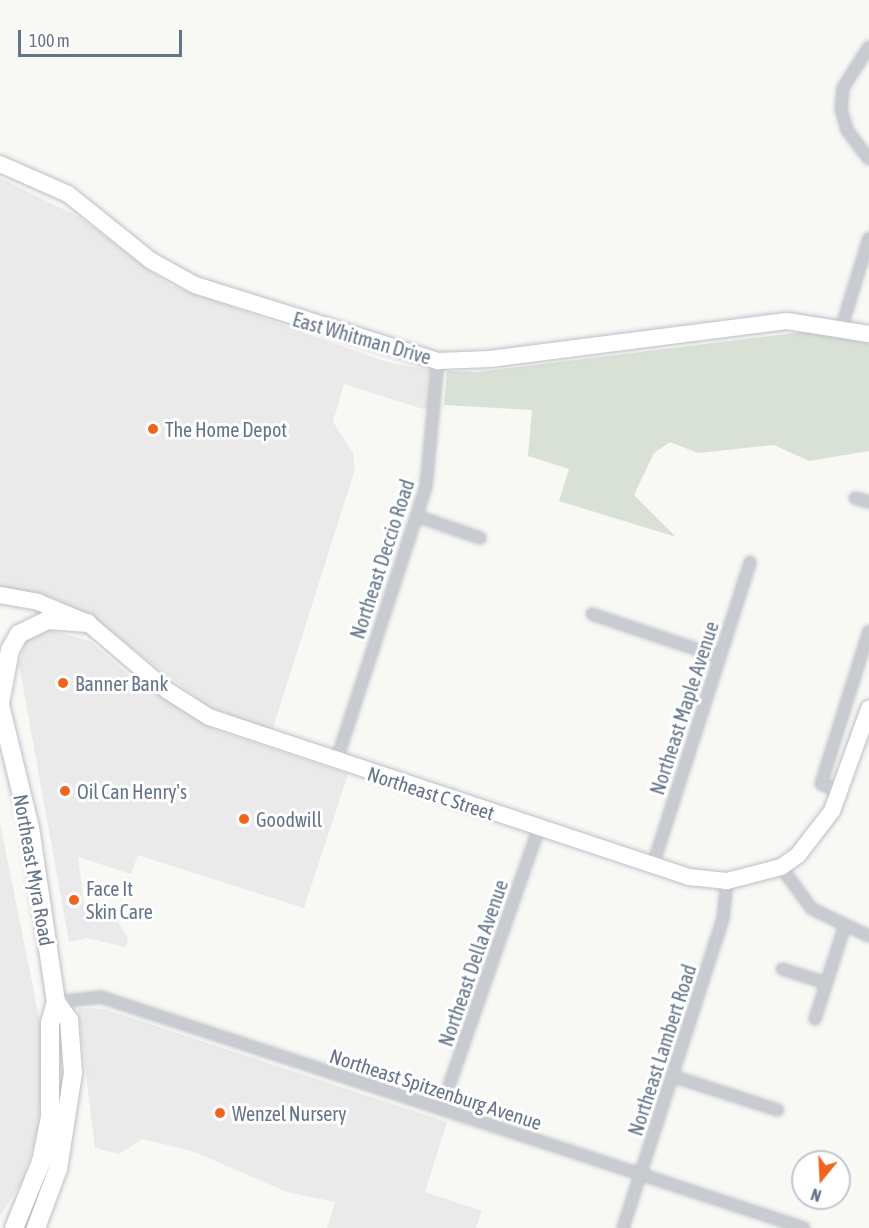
<!DOCTYPE html>
<style>
body{margin:0}
#map{position:relative;width:869px;height:1228px;overflow:hidden;background:#f8f8f5;font-family:"Asap Condensed",sans-serif}
div>[style]{position:absolute}
[style*='--x']{left:calc(var(--x)*1px);top:calc(var(--y)*1px);width:calc(var(--w)*1px);rotate:calc(var(--a)*1deg)}
.built>*{inset:0;background:#e9eae9}
.green>*{inset:0;background:#d9e1d6}
.roads{filter:drop-shadow(0 0 2px #bcc0c6) drop-shadow(0 0 2px #bcc0c6)}
.minor>*{height:10px;margin:-5px;padding:0 5px;transform-origin:5px;border-radius:5px;background:#c8cbcf}
.secondary>*{height:16px;margin:-8px;padding:0 8px;transform-origin:8px;border-radius:8px;background:#fff}
.trunk>*{height:18px;margin:-9px;padding:0 9px;transform-origin:9px;border-radius:9px;background:#fff}
.dots>*{width:16px;height:16px;translate:-50% -50%;box-sizing:border-box;border:3px solid #fff;border-radius:50%}
span{translate:-50% -50%;white-space:nowrap;text-align:center;line-height:1.15;-webkit-text-stroke:6px #fff;paint-order:stroke}
.street-label{font-size:20px;color:#657589}
.poi-label{font-size:20px;color:#657589}
.left{translate:0 -50%;text-align:left}
.north{position:absolute;left:791px;top:1150px;width:60px;height:60px;box-sizing:border-box;background:#fff;border:2px solid #c1c8d0;border-radius:50%;rotate:198deg;font-size:16px;font-weight:700;line-height:24px;text-align:center;color:#657589}
.north::after{content:'';display:block;margin:auto;width:21px;height:27px;background:#f1641d;clip-path:polygon(50% 0,100% 100%,50% 72%,0 100%)}
.scale{position:absolute;left:18px;top:30px;width:164px;height:27px;box-sizing:border-box;border:3px solid #657589;border-top:0;padding-left:8px;font-size:18px;line-height:21px;white-space:nowrap;color:#657589;-webkit-text-stroke:4px #fff;paint-order:stroke}
</style>
<div id="map">
<div class="built">
<i style="clip-path:polygon(0 178px,79px 217px,170px 285px,387px 362px,435px 371px,432px 408px,423px 409px,344px 384px,333px 422px,353px 453px,355px 469px,272px 731px,207px 706px,92px 617px,54px 599px,0 587px)"></i>
<i style="clip-path:polygon(45px 629px,90px 641px,132px 678px,217px 731px,348px 774px,304px 908px,138px 855px,131px 874px,78px 857px,85px 911px,116px 919px,128px 938px,126px 947px,87px 938px,69px 942px,19px 664px,27px 636px)"></i>
<i style="clip-path:polygon(0 823px,42px 1032px,39px 1126px,23px 1180px,0 1216px)"></i>
<i style="clip-path:polygon(78px 1008px,104px 1009px,447px 1122px,425px 1192px,482px 1211px,476px 1228px,327px 1228px,335px 1202px,287px 1192px,192px 1151px,142px 1139px,119px 1154px,95px 1148px)"></i>
</div>
<div class="green">
<i style="clip-path:polygon(811px 331px,869px 344px,869px 451px,809px 461px,774px 445px,698px 453px,670px 442px,654px 453px,634px 495px,676px 537px,559px 501px,569px 469px,528px 456px,532px 410px,444px 405px,447px 371px,478px 372px)"></i>
</div>
<div class="roads">
<div class="minor">
<i style="--x:869;--y:47;--w:49;--a:122.4"></i>
<i style="--x:843;--y:88;--w:21;--a:95"></i>
<i style="--x:841;--y:109;--w:22;--a:74"></i>
<i style="--x:847;--y:130;--w:36;--a:53"></i>
<i style="--x:842;--y:326;--w:92;--a:-72.9"></i>
<i style="--x:855;--y:498;--w:15;--a:16"></i>
<i style="--x:417;--y:516;--w:67;--a:19.2"></i>
<i style="--x:592;--y:614;--w:135;--a:18.6"></i>
<i style="--x:336;--y:762;--w:290;--a:-71.9"></i>
<i style="--x:426;--y:486;--w:126;--a:-84.5"></i>
<i style="--x:840;--y:791;--w:20;--a:-160"></i>
<i style="--x:821;--y:784;--w:160;--a:-72.6"></i>
<i style="--x:653;--y:865;--w:318;--a:-72.2"></i>
<i style="--x:781;--y:867;--w:52;--a:53.6"></i>
<i style="--x:812;--y:909;--w:63;--a:25.3"></i>
<i style="--x:782;--y:969;--w:46;--a:17.7"></i>
<i style="--x:56;--y:1002;--w:45;--a:-6.3"></i>
<i style="--x:101;--y:997;--w:740;--a:18.19"></i>
<i style="--x:815;--y:1019;--w:96;--a:-72.3"></i>
<i style="--x:672;--y:1076;--w:111;--a:17.8"></i>
<i style="--x:441;--y:1109;--w:298;--a:-70.8"></i>
<i style="--x:623;--y:1228;--w:325;--a:-72.1"></i>
<i style="--x:723;--y:919;--w:38;--a:-84"></i>
</div>
<div class="secondary">
<i style="--x:0;--y:164;--w:74;--a:23.8"></i>
<i style="--x:68;--y:194;--w:105;--a:38.8"></i>
<i style="--x:150;--y:260;--w:51;--a:29.1"></i>
<i style="--x:195;--y:285;--w:255;--a:17.4"></i>
<i style="--x:438;--y:361;--w:52;--a:-2.2"></i>
<i style="--x:490;--y:359;--w:299;--a:-7.3"></i>
<i style="--x:787;--y:321;--w:83;--a:9"></i>
<i style="--x:0;--y:595;--w:39;--a:10"></i>
<i style="--x:38;--y:602;--w:54;--a:22.8"></i>
<i style="--x:88;--y:623;--w:105;--a:40.4"></i>
<i style="--x:168;--y:691;--w:49;--a:32.4"></i>
<i style="--x:209;--y:717;--w:506;--a:18.43"></i>
<i style="--x:689;--y:877;--w:38;--a:6"></i>
<i style="--x:727;--y:881;--w:56;--a:-14.5"></i>
<i style="--x:781;--y:867;--w:21;--a:-35"></i>
<i style="--x:798;--y:855;--w:56;--a:-52.3"></i>
<i style="--x:832;--y:811;--w:109;--a:-70.1"></i>
</div>
<div class="trunk">
<i style="--x:0;--y:703;--w:54;--a:-79.3"></i>
<i style="--x:10;--y:650;--w:18;--a:-61"></i>
<i style="--x:19;--y:634;--w:32;--a:-26"></i>
<i style="--x:48;--y:620;--w:40;--a:4.3"></i>
<i style="--x:0;--y:705;--w:127;--a:76.3"></i>
<i style="--x:30;--y:828;--w:176;--a:81.5"></i>
<i style="--x:56;--y:1002;--w:22;--a:106"></i>
<i style="--x:50;--y:1023;--w:94;--a:90"></i>
<i style="--x:50;--y:1117;--w:46;--a:101.3"></i>
<i style="--x:41;--y:1162;--w:71;--a:112.2"></i>
<i style="--x:36;--y:1228;--w:63;--a:-69.6"></i>
<i style="--x:58;--y:1169;--w:97;--a:-81.1"></i>
<i style="--x:73;--y:1073;--w:53;--a:-94.3"></i>
<i style="--x:69;--y:1020;--w:22;--a:-126"></i>
</div>
</div>
<div class="dots">
<i style="left:153px;top:429px;background:#f1641d"></i>
<i style="left:63px;top:683px;background:#f1641d"></i>
<i style="left:65px;top:791px;background:#f1641d"></i>
<i style="left:244px;top:819px;background:#f1641d"></i>
<i style="left:74px;top:900px;background:#f1641d"></i>
<i style="left:220px;top:1113px;background:#f1641d"></i>
</div>
<div class="street-label">
<span style="left:362px;top:338px;rotate:16deg">East Whitman Drive</span>
<span style="left:382px;top:559px;rotate:-72deg">Northeast Deccio Road</span>
<span style="left:684px;top:708px;rotate:-72deg">Northeast Maple Avenue</span>
<span style="left:431px;top:793px;rotate:18deg">Northeast C Street</span>
<span style="left:34px;top:870px;rotate:80deg">Northeast Myra Road</span>
<span style="left:473px;top:963px;rotate:-71deg">Northeast Della Avenue</span>
<span style="left:662px;top:1050px;rotate:-72deg">Northeast Lambert Road</span>
<span style="left:436px;top:1089px;rotate:18deg">Northeast Spitzenburg Avenue</span>
</div>
<div class="poi-label">
<span class="left" style="left:165px;top:429px">The Home Depot</span>
<span class="left" style="left:75px;top:683px">Banner Bank</span>
<span class="left" style="left:77px;top:791px">Oil Can Henry's</span>
<span class="left" style="left:256px;top:819px">Goodwill</span>
<span class="left" style="left:86px;top:900px">Face It<br>Skin Care</span>
<span class="left" style="left:232px;top:1113px">Wenzel Nursery</span>
</div>
<div class="north">N</div>
<div class="scale">100 m</div>
</div>
